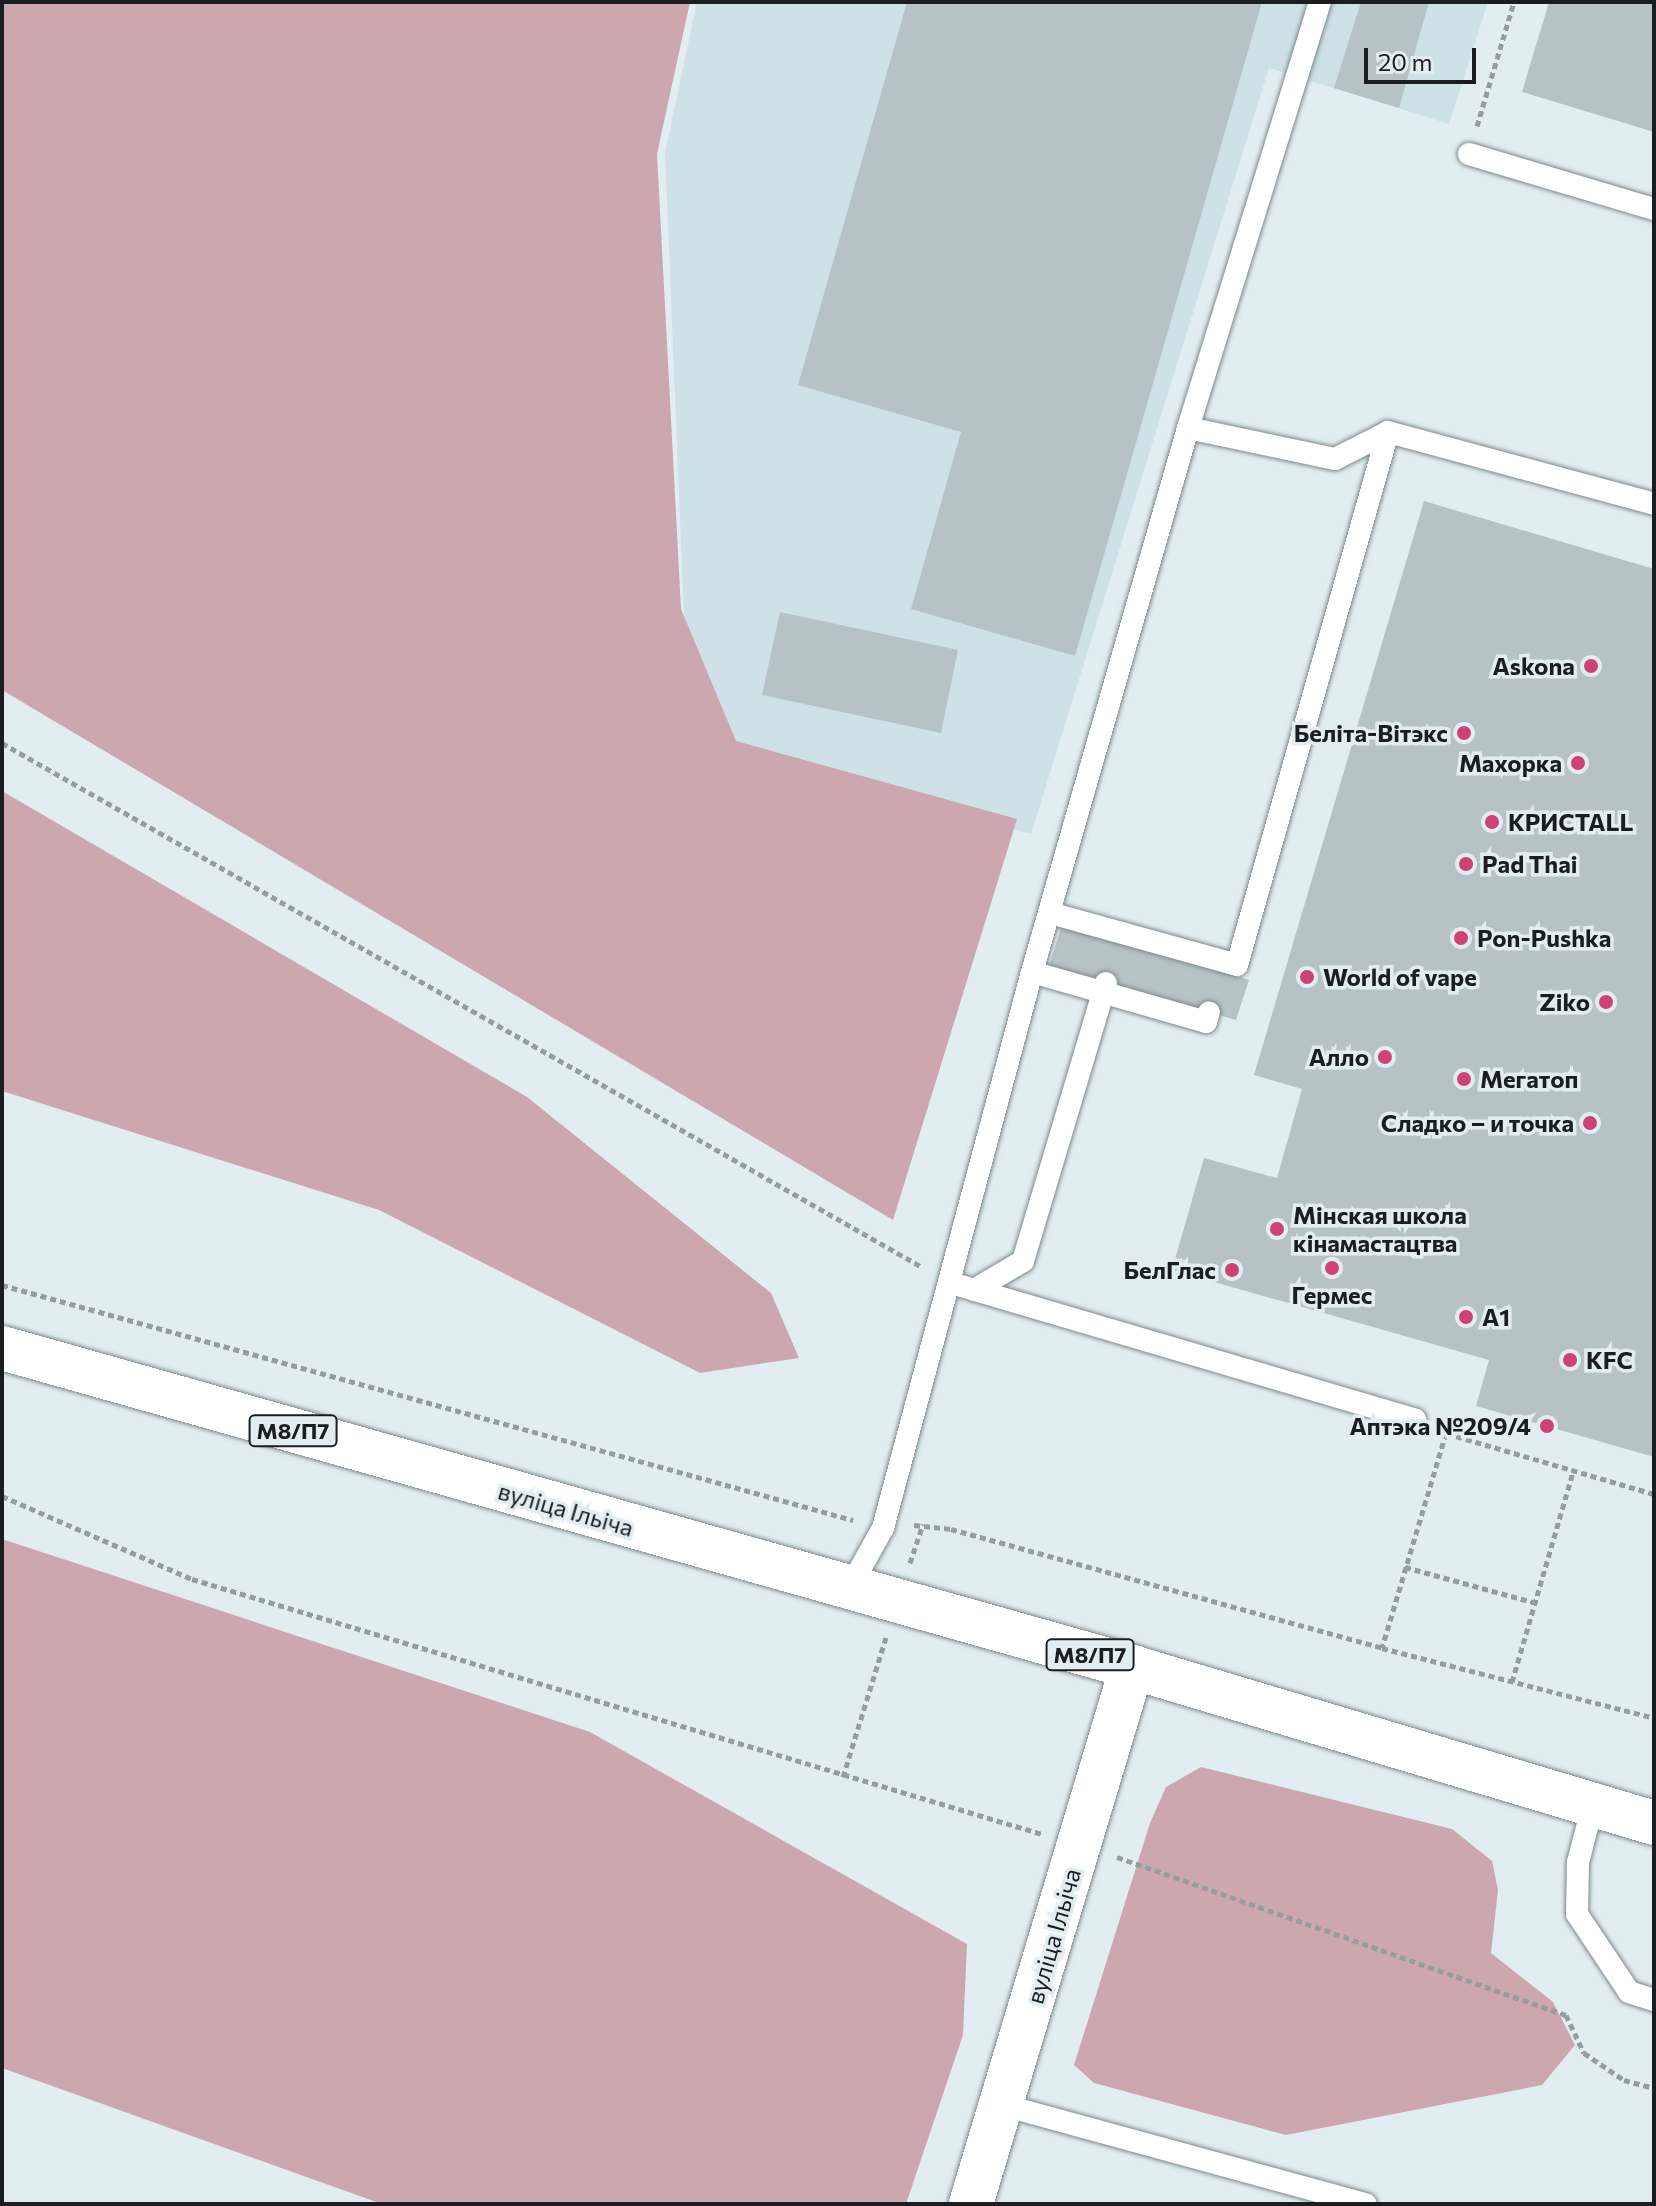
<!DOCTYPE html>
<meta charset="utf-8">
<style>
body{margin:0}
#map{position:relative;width:1656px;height:2206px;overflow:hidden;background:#e2edf1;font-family:Commissioner,sans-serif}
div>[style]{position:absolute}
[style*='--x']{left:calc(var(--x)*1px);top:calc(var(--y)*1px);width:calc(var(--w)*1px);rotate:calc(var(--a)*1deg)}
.built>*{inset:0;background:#cde1e7}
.forest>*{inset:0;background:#cda7b0}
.building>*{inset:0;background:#b7c2c6}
.path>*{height:5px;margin-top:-2.5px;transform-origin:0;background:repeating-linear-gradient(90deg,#959da1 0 6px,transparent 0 10px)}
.roads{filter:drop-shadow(0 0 2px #7f898c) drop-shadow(0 0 2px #7f898c)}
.lane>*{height:22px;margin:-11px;padding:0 11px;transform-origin:11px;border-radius:11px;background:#fff}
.street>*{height:44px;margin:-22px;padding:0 22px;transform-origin:22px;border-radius:22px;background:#fff}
.primary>*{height:44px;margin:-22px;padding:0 22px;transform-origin:22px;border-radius:22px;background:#fff}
.dots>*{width:22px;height:22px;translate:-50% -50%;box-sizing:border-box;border:4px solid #e2edf1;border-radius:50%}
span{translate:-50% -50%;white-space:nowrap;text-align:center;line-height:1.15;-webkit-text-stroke:7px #e2edf1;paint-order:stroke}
.shield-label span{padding:2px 6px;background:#e2edf1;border:2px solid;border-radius:6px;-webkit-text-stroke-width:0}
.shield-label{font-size:22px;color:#1a1e20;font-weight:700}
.poi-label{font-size:24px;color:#1a1e20;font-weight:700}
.right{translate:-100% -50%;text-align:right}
.left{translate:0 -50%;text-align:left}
.street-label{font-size:24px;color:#1a1e20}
.frame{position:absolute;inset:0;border:4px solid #1a1e20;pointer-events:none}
.scale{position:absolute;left:1364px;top:48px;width:112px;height:36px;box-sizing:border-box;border:4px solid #1a1e20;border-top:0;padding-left:10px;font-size:24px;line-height:28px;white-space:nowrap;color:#1a1e20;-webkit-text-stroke:6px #e2edf1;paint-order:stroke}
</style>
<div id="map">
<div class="built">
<i style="clip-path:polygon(697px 2px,1488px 2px,1449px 124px,1269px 68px,1031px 834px,689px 737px,665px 153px)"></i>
</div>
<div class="forest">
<i style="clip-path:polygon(2px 2px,690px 2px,657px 154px,681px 609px,736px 741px,1017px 819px,893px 1220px,2px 690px)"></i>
<i style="clip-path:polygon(2px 791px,527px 1097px,771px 1293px,799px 1358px,700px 1373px,379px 1210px,2px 1091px)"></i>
<i style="clip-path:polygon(2px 1539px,590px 1732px,967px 1944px,963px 2035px,906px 2204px,382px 2204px,2px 2068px)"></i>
<i style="clip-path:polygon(1201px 1767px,1452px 1829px,1492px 1861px,1498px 1890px,1491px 1953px,1553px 2002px,1575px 2045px,1542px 2085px,1286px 2135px,1094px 2083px,1074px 2065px,1150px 1823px,1166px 1787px)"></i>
</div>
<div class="building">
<i style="clip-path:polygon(907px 2px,1262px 2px,1075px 656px,911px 609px,961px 432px,798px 385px)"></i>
<i style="clip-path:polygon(1361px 2px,1429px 2px,1399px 108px,1334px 88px)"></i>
<i style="clip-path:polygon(1549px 2px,1654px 2px,1654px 132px,1522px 92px)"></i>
<i style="clip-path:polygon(1424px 501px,1654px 569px,1654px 1457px,1476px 1406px,1489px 1360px,1172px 1270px,1204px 1158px,1277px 1178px,1302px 1089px,1254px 1075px)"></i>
<i style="clip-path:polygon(780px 612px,958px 650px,941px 733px,762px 695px)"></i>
<i style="clip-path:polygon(1062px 925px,1249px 980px,1236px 1020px,1049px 966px)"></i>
</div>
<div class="path">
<i style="--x:1477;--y:126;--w:129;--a:-73.4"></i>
<i style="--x:2;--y:743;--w:1059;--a:29.66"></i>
<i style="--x:2;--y:1285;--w:883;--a:15.44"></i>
<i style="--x:1654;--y:1494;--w:217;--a:-163.7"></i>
<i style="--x:1446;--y:1433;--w:224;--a:106.6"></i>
<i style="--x:1382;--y:1648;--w:281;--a:14.4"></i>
<i style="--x:2;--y:1496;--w:207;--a:23.6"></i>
<i style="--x:192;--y:1579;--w:887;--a:16.7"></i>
<i style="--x:914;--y:1525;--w:37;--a:6"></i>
<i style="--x:951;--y:1529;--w:447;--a:15.4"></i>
<i style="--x:910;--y:1563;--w:41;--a:-71.6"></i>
<i style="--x:1405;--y:1567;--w:133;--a:15.3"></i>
<i style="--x:1512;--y:1682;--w:222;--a:-73.8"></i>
<i style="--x:843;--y:1777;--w:146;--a:-72.9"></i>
<i style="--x:1117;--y:1857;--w:476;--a:19.4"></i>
<i style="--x:1566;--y:2015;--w:42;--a:64.7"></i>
<i style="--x:1584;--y:2053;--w:48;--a:34"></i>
<i style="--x:1624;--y:2080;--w:31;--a:15"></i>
</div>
<div class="roads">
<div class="lane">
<i style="--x:1469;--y:154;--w:193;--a:16.6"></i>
<i style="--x:1188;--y:428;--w:150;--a:11.9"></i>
<i style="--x:1335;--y:459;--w:59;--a:-27"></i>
<i style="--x:1388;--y:432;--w:276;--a:15.1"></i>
<i style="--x:1050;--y:913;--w:194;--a:15.5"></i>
<i style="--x:1237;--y:965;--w:554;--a:-74.18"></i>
<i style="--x:1032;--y:972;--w:181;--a:16"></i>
<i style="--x:1206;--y:1022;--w:10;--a:-73"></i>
<i style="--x:951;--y:1283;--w:484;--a:16.4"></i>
<i style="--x:974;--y:1290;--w:57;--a:-30.6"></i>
<i style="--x:1023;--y:1261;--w:290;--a:-73.4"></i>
<i style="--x:849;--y:1589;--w:70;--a:-60.9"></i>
<i style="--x:883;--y:1528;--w:576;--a:-75"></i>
<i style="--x:1032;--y:972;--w:566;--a:-74"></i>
<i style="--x:1188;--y:428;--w:446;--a:-72.8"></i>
<i style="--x:1593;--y:1805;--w:59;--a:104.7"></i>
<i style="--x:1578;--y:1862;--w:52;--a:91.1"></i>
<i style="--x:1577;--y:1914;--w:94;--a:56.3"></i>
<i style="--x:1629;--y:1992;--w:26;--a:18"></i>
<i style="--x:1003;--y:2105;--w:376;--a:15.3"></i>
</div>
<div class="street">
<i style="--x:971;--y:2204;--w:561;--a:-73.31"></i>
</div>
<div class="primary">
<i style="--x:2;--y:1348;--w:1174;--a:15.76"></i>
<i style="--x:1132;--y:1667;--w:545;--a:16.64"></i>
</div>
</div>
<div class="dots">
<i style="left:1591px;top:666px;background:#cf4374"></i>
<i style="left:1464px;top:733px;background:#cf4374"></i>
<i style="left:1578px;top:763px;background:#cf4374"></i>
<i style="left:1492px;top:822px;background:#cf4374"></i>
<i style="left:1466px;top:864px;background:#cf4374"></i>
<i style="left:1461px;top:938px;background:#cf4374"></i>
<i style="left:1307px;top:977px;background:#cf4374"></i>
<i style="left:1606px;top:1002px;background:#cf4374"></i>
<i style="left:1385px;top:1057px;background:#cf4374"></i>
<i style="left:1464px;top:1079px;background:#cf4374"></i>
<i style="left:1590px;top:1123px;background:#cf4374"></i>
<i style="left:1277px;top:1229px;background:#cf4374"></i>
<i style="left:1332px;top:1268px;background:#cf4374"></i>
<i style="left:1232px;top:1270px;background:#cf4374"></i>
<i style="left:1466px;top:1317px;background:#cf4374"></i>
<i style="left:1570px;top:1360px;background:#cf4374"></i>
<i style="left:1547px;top:1426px;background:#cf4374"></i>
</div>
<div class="shield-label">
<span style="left:293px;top:1431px">М8/П7</span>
<span style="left:1090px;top:1655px">М8/П7</span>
</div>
<div class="poi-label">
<span class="right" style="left:1575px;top:666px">Askona</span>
<span class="right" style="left:1448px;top:733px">Беліта-Вітэкс</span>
<span class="right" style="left:1562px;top:763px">Махорка</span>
<span class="left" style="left:1508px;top:822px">КРИСТАLL</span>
<span class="left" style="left:1482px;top:864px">Pad Thai</span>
<span class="left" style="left:1477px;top:938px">Pon-Pushka</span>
<span class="left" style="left:1323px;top:977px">World of vape</span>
<span class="right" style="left:1590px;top:1002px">Ziko</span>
<span class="right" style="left:1369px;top:1057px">Алло</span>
<span class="left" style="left:1480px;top:1079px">Мегатоп</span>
<span class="right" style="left:1574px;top:1123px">Сладко – и точка</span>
<span class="left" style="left:1293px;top:1229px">Мінская школа<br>кінамастацтва</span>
<span class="right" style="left:1216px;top:1270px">БелГлас</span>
<span style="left:1332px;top:1295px">Гермес</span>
<span class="left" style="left:1482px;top:1317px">A1</span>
<span class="left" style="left:1586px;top:1360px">KFC</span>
<span class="right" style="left:1531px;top:1426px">Аптэка №209/4</span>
</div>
<div class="street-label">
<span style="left:566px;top:1509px;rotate:16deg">вуліца Ільіча</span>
<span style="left:1053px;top:1936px;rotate:-74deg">вуліца Ільіча</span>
</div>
<div class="frame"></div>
<div class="scale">20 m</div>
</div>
